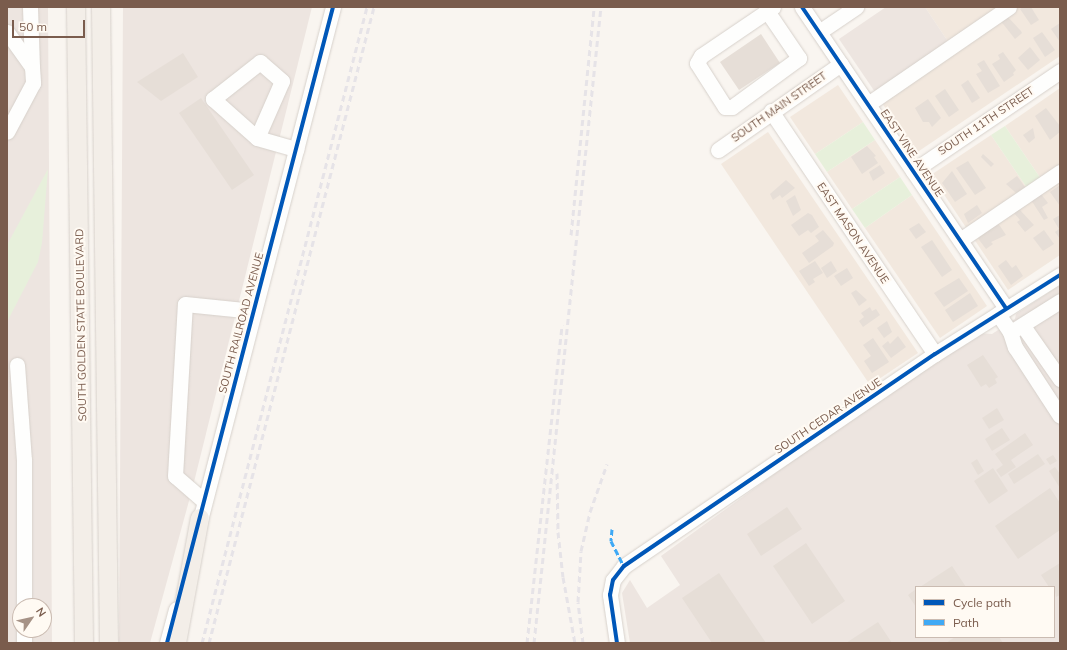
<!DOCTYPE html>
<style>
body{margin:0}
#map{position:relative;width:1067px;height:650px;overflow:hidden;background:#f9f5f0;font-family:Mulish,sans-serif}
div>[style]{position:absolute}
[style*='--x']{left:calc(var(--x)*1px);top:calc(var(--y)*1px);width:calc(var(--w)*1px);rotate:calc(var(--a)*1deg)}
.residential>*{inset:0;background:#f2e8de}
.industrial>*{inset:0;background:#ede5e0}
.green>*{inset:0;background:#e7f0db}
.building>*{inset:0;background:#e6ded7}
.roads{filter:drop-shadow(0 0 1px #d7d1cb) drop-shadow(0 0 1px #d7d1cb)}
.minor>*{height:15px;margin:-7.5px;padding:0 7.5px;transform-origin:7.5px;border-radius:7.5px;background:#fefefd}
.major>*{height:18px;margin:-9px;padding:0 9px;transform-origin:9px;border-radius:9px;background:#f3eee8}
.rail>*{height:3px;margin-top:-1.5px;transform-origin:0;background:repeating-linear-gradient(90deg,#e6e3e7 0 6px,transparent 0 10px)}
.quiet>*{height:3px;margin-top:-1.5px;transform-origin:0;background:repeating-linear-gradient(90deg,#3fa9f5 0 6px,transparent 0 9px)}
.cycleway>*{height:4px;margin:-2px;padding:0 2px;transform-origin:2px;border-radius:2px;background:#0057b8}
span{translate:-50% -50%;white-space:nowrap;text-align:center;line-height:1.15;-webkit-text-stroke:4px #fffaf3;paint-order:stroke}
.street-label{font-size:11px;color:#7a5c4d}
.frame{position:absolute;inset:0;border:8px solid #7a5c4d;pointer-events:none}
.legend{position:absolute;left:915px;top:586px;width:140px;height:52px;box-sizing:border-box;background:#fffaf3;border:1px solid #cabbb1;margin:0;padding:5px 7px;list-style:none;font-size:12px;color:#7a5c4d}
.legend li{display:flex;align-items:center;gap:8px;height:20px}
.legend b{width:20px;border:1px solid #cabbb1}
.north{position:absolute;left:12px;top:598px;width:40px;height:40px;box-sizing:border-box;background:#fffaf3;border:1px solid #cabbb1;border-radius:50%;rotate:56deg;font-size:11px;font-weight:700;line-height:16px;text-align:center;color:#7a5c4d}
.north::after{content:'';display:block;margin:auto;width:14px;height:18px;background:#a69286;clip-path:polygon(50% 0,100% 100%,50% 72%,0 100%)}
.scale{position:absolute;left:12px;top:20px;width:73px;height:18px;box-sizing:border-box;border:2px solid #7a5c4d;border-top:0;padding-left:5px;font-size:12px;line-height:14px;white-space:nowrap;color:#7a5c4d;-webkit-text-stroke:3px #fffaf3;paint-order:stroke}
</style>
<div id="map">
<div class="residential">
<i style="clip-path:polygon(925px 7px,1001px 7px,949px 43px)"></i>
<i style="clip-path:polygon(1017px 7px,1060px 7px,1060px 56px,916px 153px,880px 100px)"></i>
<i style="clip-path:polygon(838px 85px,863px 122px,815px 154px,790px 117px)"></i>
<i style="clip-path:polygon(1060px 88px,1060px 166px,1041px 179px,1005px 126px)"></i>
<i style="clip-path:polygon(768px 132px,918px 353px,870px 385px,721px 164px)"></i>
<i style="clip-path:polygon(991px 135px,1027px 188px,967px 229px,931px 175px)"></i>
<i style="clip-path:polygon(875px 140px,900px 177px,852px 209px,827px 172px)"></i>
<i style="clip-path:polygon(1060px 177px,1060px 255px,1008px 290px,972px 236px)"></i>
<i style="clip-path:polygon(912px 195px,987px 306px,940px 338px,865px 228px)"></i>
</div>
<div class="industrial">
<i style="clip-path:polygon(evenodd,7px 7px,48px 7px,52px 643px,7px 643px,7px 7px,20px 606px,44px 606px,44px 630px,20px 630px,20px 606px)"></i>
<i style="clip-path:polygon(123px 7px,312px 7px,192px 490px,150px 643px,119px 643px)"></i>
<i style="clip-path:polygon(886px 7px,925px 7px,949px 43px,875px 92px,839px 39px)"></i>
<i style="clip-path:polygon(evenodd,1060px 285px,1060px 643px,630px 643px,622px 593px,630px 580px,647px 608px,680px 585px,661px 556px,834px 431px,979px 333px,992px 334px,1015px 319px,1016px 314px,1060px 285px,916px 587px,1054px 587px,1054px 637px,916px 637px,916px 587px)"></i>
</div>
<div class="green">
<i style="clip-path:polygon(863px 122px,875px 140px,827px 172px,815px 154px)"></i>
<i style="clip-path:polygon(1005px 126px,1041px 179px,1027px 188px,991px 135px)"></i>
<i style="clip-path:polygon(48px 169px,42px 243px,38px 262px,7px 322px,7px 245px)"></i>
<i style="clip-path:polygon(900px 177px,912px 195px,865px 228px,852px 209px)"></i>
</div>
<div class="building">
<i style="clip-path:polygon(1023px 7px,1031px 7px,1039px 20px,1031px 25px,1020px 9px)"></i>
<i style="clip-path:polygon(1006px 15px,1021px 31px,1022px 33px,1015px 39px,1000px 20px)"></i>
<i style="clip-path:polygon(1060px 23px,1060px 42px,1051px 29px)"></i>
<i style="clip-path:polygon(1042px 32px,1055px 50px,1045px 57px,1033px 38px)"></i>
<i style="clip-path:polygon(761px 34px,780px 63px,739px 90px,720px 62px)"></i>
<i style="clip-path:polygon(1030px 47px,1040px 60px,1028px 70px,1018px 58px)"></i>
<i style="clip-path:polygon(1003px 52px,1016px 70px,1013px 73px,1014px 75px,1004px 82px,992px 64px,1000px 59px,998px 55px)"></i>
<i style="clip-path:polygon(183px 53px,198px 77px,161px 101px,137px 82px)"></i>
<i style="clip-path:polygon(984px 60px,1000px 86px,988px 93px,976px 74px,982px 71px,977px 64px)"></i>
<i style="clip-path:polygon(968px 80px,980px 98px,972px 103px,961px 85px)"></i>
<i style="clip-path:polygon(945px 89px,959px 110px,949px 117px,935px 96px)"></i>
<i style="clip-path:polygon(201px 98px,254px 175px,232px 190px,179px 113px)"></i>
<i style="clip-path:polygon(928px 99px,941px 118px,932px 127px,929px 122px,923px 122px,915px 108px)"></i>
<i style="clip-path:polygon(1046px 108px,1060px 126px,1060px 132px,1050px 140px,1035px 116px)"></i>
<i style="clip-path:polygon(1033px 128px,1035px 138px,1029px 143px,1023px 135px)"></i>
<i style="clip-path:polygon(867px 146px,876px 156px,874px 157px,878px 163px,862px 174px,851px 157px)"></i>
<i style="clip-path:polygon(983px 154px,994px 164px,991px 167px,981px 157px)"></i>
<i style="clip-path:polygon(968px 161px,986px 188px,975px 195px,956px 168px)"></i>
<i style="clip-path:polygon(880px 165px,885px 173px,873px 181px,869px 172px)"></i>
<i style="clip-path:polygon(952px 171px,967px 194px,955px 202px,942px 183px)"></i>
<i style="clip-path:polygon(1017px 176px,1025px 187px,1016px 193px,1006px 184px)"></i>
<i style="clip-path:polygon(1060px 179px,1060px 206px,1050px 192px,1060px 185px,1057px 181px)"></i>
<i style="clip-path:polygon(786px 180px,795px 188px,782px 198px,780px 195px,773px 200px,770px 194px)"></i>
<i style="clip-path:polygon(1041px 194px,1048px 203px,1042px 207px,1048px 218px,1044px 220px,1031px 200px)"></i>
<i style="clip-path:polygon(795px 195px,801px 210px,793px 216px,786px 201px)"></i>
<i style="clip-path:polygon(977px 205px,982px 213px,968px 223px,964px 214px)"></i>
<i style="clip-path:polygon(1019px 209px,1034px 225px,1025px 232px,1017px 222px,1020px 220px,1014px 213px)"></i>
<i style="clip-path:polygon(808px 213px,812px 215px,819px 227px,811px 233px,808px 230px,799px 236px,791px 225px)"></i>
<i style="clip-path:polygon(1060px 215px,1060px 239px,1055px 232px,1059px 229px,1053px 219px)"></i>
<i style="clip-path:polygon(919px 223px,926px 232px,916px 239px,909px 229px)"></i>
<i style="clip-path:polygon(998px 223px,1006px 235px,991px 242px,993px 244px,986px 249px,977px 237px)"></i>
<i style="clip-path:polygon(823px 230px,834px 243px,833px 246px,809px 263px,802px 253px,819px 241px,815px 236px)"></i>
<i style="clip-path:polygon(1044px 230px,1054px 244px,1043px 251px,1033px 238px)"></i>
<i style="clip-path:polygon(932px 240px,952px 270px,942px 277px,921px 247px)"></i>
<i style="clip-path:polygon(1006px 260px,1012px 268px,1016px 265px,1023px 276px,1011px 285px,998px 266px)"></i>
<i style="clip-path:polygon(815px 261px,823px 273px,813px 279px,815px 282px,809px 286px,799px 271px)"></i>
<i style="clip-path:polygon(831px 261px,837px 271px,827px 278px,821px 268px)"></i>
<i style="clip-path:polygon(847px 268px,853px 278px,841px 286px,834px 276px)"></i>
<i style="clip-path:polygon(959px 278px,968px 291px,944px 307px,934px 293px)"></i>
<i style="clip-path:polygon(856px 290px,867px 300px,859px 306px,851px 293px)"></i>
<i style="clip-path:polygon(970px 293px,978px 306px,953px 322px,945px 310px)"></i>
<i style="clip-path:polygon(870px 307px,872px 311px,876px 309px,880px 315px,863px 327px,859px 321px,864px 317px,861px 313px)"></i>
<i style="clip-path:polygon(887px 321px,892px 332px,884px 338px,877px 328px)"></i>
<i style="clip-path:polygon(898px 336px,906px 347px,891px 358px,882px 346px,888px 341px,890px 344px)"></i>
<i style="clip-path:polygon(873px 338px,889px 362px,872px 373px,864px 361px,871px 356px,863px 345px)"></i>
<i style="clip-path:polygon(983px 355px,998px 377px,995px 379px,997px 383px,989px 388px,986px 384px,981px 387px,967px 365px)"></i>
<i style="clip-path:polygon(997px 408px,1004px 420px,989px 429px,982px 418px)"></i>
<i style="clip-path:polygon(1002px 428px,1010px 440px,992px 451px,985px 439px)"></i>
<i style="clip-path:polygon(1025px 433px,1033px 445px,1011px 460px,1016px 467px,1001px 477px,996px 470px,1003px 465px,995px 454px)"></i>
<i style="clip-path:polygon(1038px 454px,1045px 464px,1014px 484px,1008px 474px)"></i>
<i style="clip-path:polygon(1053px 455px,1057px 461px,1050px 465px,1046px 459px)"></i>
<i style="clip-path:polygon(977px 459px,984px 471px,978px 475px,971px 463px)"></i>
<i style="clip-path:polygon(1055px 467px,1060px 474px,1060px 488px,1049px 471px)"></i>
<i style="clip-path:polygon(993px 468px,1008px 491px,989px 504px,974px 481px)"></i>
<i style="clip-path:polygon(1050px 488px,1060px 503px,1060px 530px,1018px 559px,995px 526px)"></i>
<i style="clip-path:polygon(787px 507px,802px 529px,761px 556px,747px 534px)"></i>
<i style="clip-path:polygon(806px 543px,845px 601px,812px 624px,773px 566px)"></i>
<i style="clip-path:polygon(1060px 563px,1060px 595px,1056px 597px,1054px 587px,1049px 587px,1041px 575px)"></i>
<i style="clip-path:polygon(952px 566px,966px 587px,920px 587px)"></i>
<i style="clip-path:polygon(719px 573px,766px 643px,712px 643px,682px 598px)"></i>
<i style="clip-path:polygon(916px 589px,916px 607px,908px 595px)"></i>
<i style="clip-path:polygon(878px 622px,892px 643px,846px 643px)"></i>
<i style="clip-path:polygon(955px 637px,999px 637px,1003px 643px,946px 643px)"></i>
</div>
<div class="roads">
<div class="minor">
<i style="--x:30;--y:7;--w:60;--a:88.1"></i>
<i style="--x:802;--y:7;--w:364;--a:55.9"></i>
<i style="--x:767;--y:11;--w:57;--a:55.8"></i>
<i style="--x:799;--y:58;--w:83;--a:143.8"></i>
<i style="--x:732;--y:107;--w:7;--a:180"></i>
<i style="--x:725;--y:107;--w:52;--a:-122.5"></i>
<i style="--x:697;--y:63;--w:8;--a:-60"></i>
<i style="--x:701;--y:56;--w:87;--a:-34.2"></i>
<i style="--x:7;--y:32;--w:43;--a:54.5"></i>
<i style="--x:32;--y:67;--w:16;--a:86"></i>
<i style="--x:33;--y:83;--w:55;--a:118"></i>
<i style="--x:819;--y:32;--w:45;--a:-34"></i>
<i style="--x:868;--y:104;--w:171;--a:-34.5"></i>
<i style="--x:771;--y:111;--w:293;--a:56"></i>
<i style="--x:257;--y:138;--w:59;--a:-138.4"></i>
<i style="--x:213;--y:99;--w:60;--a:-38.2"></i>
<i style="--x:260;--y:62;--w:29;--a:41"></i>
<i style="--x:282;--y:81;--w:62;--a:113.7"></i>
<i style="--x:257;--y:138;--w:41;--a:15.8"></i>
<i style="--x:718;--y:150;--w:150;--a:-35"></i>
<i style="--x:913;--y:171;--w:178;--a:-34.2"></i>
<i style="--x:960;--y:240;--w:121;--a:-34.2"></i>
<i style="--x:998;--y:314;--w:22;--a:56"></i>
<i style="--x:1010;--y:332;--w:16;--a:72"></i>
<i style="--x:1015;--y:347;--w:82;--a:56.9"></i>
<i style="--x:1023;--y:326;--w:65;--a:55.1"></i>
<i style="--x:1014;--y:330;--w:54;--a:-32.2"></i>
<i style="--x:17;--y:365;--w:95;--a:85.8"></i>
<i style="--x:24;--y:460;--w:146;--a:90"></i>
<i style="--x:204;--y:501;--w:38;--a:-139"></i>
<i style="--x:175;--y:476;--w:172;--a:-86.7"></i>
<i style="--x:185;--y:304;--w:69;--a:5.8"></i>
<i style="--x:198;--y:528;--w:538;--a:-75.47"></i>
<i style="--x:24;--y:643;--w:13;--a:-90"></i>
<i style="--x:167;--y:643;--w:35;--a:-75"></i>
<i style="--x:617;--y:643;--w:49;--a:-98.3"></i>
<i style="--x:610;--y:595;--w:15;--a:-79"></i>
<i style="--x:613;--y:580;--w:18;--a:-52"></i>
<i style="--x:624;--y:566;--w:376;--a:-34.3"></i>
<i style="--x:935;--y:354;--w:148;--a:-32.3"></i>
</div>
<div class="major">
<i style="--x:76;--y:7;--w:636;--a:89.28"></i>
<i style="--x:101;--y:7;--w:636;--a:89.28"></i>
<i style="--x:177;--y:643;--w:127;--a:-79.6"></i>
</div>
</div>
<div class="rail">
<i style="--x:571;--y:235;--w:229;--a:-84.2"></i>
<i style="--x:557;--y:473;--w:59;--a:89"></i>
<i style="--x:558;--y:532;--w:45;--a:83.7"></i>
<i style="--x:563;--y:577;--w:67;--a:79.7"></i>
<i style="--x:202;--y:643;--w:657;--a:-75.46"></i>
<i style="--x:209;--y:643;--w:657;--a:-75.46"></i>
<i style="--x:527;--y:643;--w:320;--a:-83.7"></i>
<i style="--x:534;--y:643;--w:640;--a:-83.99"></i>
<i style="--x:583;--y:643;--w:41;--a:-97"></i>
<i style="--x:578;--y:602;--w:51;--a:-86.6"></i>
<i style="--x:581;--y:551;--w:40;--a:-77"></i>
<i style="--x:590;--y:512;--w:51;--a:-70.5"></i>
</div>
<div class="quiet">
<i style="--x:612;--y:529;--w:12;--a:95"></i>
<i style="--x:611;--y:541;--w:28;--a:63"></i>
</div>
<div class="cycleway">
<i style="--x:802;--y:7;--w:364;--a:55.9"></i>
<i style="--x:167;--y:643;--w:657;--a:-75.37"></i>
<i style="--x:617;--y:643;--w:49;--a:-98.3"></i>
<i style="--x:610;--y:595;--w:15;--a:-79"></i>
<i style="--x:613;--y:580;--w:18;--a:-52"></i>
<i style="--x:624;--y:566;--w:376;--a:-34.3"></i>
<i style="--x:935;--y:354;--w:148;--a:-32.3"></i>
</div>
<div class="street-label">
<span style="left:779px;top:107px;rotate:-35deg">SOUTH MAIN STREET</span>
<span style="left:986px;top:121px;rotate:-34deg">SOUTH 11TH STREET</span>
<span style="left:912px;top:153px;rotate:56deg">EAST VINE AVENUE</span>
<span style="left:853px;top:233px;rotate:56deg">EAST MASON AVENUE</span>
<span style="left:241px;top:323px;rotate:-75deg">SOUTH RAILROAD AVENUE</span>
<span style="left:81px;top:325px;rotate:-91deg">SOUTH GOLDEN STATE BOULEVARD</span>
<span style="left:828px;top:416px;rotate:-34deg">SOUTH CEDAR AVENUE</span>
</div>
<div class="frame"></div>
<ul class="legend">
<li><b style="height:5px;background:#0057b8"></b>Cycle path</li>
<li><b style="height:5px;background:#3fa9f5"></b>Path</li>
</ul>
<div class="north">N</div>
<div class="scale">50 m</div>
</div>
